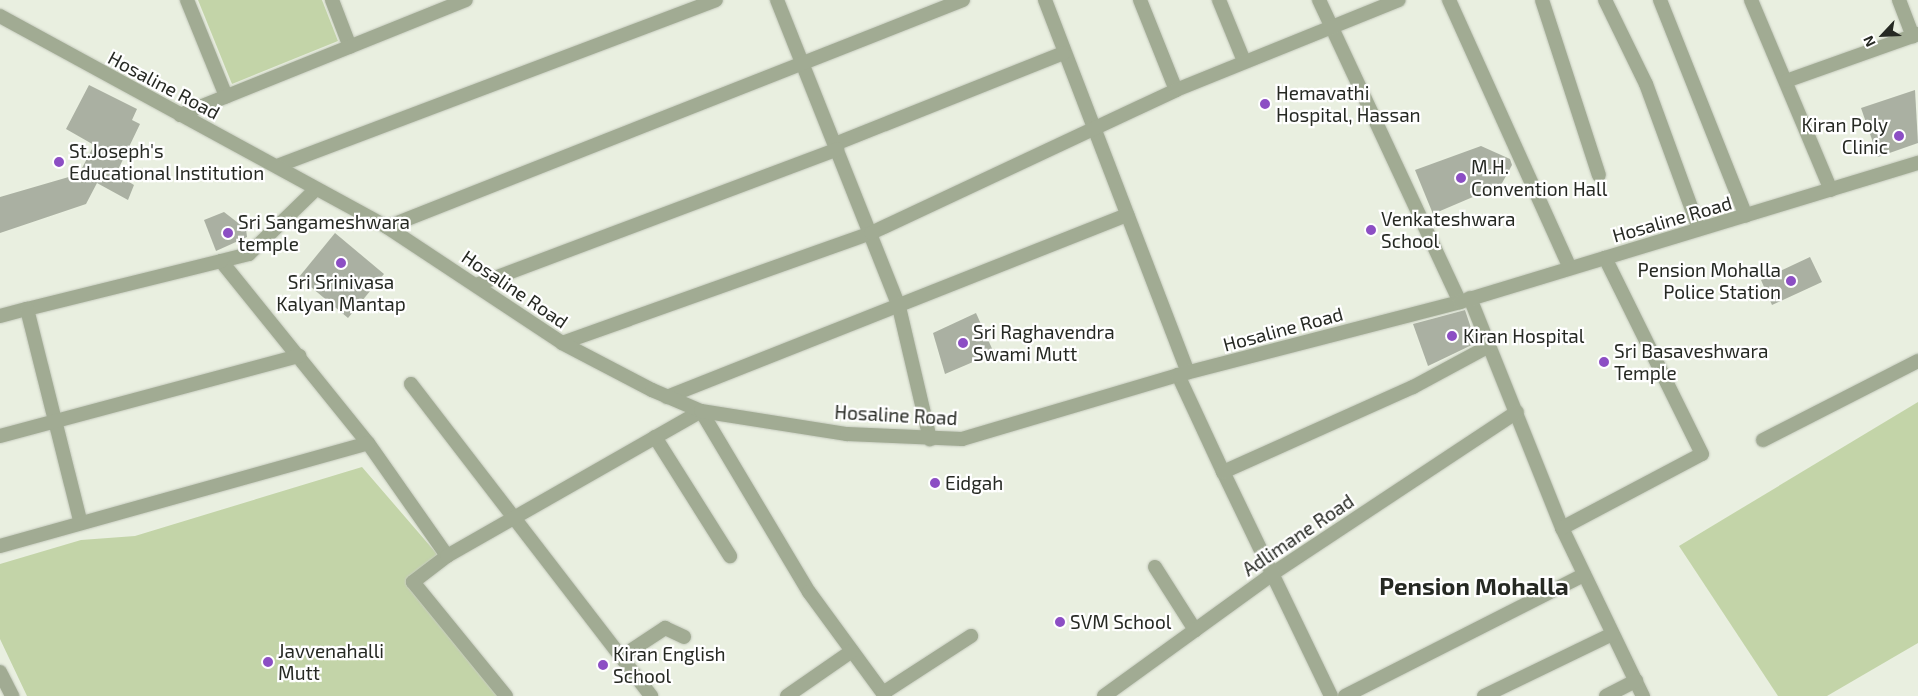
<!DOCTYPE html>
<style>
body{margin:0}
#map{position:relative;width:1918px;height:696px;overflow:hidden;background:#e9efe0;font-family:"Exo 2",sans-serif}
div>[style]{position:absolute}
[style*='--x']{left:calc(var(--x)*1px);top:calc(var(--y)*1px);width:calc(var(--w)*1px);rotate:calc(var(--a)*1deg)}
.green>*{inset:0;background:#c3d4a8}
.building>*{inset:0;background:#aab0a2}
.roads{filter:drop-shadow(0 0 1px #c6cbbe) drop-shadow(0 0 1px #c6cbbe)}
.minor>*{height:14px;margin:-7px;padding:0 7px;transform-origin:7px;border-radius:7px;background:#a1ab93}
.tertiary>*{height:14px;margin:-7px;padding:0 7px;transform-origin:7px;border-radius:7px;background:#a1ab93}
.dots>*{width:14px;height:14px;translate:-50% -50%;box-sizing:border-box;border:2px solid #fff;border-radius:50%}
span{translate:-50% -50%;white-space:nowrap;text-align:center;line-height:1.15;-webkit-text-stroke:4.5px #fff;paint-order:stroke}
.street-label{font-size:19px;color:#262923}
.poi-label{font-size:19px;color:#262923}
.left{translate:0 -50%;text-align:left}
.right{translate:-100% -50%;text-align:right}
.district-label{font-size:24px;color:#262923;font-weight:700}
.north{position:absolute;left:1858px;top:10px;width:50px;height:50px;-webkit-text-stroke:4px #fff;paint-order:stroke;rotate:245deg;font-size:14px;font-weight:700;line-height:20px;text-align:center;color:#262923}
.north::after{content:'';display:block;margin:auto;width:18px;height:22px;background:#262923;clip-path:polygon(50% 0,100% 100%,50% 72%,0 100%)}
</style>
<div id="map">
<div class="green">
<i style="clip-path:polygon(198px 0,322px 0,338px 41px,232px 84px)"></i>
<i style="clip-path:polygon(1918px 402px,1918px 643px,1827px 696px,1778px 696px,1679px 546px)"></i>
<i style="clip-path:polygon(362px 467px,437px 554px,412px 592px,499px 696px,27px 696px,0 639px,0 564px,81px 540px,135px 536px)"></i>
</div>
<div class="building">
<i style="clip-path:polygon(89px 85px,137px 109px,132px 120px,140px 124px,116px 174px,134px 185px,128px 200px,97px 183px,86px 204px,0 233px,0 197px,79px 174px,94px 145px,66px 129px)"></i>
<i style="clip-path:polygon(1915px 90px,1918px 143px,1878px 157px,1861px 108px)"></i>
<i style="clip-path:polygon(1481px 146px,1510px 159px,1512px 165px,1501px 185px,1433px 214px,1415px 170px)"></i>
<i style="clip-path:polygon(224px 212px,246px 229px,247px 237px,216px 251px,204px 220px)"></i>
<i style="clip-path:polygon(335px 233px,384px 274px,348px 318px,299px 277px)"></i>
<i style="clip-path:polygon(1810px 257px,1822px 282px,1772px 305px,1761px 280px)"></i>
<i style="clip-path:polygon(1465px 310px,1476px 343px,1428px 366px,1413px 324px)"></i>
<i style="clip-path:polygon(976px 313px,994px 353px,945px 374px,933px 333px)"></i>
</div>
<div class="roads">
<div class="minor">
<i style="--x:187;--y:0;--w:104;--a:67.9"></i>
<i style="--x:332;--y:0;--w:50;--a:69"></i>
<i style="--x:777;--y:0;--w:330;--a:68.3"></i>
<i style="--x:899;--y:307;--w:136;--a:76.8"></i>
<i style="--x:1045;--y:0;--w:399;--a:69"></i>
<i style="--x:1140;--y:0;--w:97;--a:68.2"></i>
<i style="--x:1219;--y:0;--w:66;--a:67.7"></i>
<i style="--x:1319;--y:0;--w:333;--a:65"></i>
<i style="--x:1542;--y:0;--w:184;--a:72"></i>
<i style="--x:1605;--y:0;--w:93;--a:64"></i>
<i style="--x:1646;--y:84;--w:154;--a:69.9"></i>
<i style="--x:1660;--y:0;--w:232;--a:68.3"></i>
<i style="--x:1751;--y:0;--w:206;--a:67.2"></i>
<i style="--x:1899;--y:0;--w:39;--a:69"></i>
<i style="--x:1786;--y:81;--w:140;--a:-19.6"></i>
<i style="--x:180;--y:115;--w:308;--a:-21.9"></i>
<i style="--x:835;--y:144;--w:246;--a:-21.7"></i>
<i style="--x:277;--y:166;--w:469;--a:-20.7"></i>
<i style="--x:315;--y:190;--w:92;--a:135.9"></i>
<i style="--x:249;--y:254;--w:29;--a:166"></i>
<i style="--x:221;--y:261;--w:234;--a:51.1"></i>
<i style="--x:368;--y:443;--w:138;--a:55"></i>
<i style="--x:447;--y:556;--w:43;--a:142.6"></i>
<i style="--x:413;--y:582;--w:147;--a:50.8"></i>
<i style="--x:387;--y:227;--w:619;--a:-21.51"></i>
<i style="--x:476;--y:285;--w:386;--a:-20.6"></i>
<i style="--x:1470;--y:298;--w:248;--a:68.2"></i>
<i style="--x:1562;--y:528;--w:187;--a:64.3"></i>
<i style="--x:27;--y:309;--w:200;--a:-13.9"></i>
<i style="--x:0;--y:316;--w:28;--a:-15"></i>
<i style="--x:27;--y:309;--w:218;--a:75.9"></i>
<i style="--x:562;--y:343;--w:328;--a:-19.6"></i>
<i style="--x:871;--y:233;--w:337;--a:-25.1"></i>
<i style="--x:1176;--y:90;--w:240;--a:-22"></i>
<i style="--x:1178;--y:375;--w:107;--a:65.1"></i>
<i style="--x:411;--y:384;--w:394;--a:52.4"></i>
<i style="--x:667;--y:397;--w:495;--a:-21.6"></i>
<i style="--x:0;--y:436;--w:310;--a:-15"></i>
<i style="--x:655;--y:437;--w:141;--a:57.8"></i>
<i style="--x:1763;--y:440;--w:174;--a:-27"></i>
<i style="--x:1562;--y:528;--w:158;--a:-27.9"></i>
<i style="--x:1702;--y:454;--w:219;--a:-116.3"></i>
<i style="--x:0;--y:546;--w:382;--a:-15.6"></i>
<i style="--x:447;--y:556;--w:292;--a:-29.7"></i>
<i style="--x:701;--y:411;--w:211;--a:59.2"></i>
<i style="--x:809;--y:592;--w:129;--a:53.8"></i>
<i style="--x:1155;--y:567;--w:75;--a:57.6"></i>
<i style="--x:621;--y:657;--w:53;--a:-33.4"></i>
<i style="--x:665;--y:628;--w:21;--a:25"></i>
<i style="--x:0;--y:672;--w:27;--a:63"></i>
<i style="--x:883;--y:693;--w:105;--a:-32.9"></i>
<i style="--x:787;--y:696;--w:79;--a:-34.7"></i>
<i style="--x:1104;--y:696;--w:211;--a:-35.9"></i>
<i style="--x:1275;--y:572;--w:290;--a:-33.5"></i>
<i style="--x:1331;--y:696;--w:249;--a:-115.7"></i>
<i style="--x:1223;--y:472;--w:208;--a:-24.1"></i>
<i style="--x:1413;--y:387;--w:86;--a:-28.3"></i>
<i style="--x:1345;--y:696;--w:268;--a:-26.9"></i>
<i style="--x:1484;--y:696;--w:142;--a:-25.8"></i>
<i style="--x:1606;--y:696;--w:34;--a:-27"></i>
</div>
<div class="tertiary">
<i style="--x:1449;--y:0;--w:294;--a:65.7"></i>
<i style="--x:0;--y:16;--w:441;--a:28.6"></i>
<i style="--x:387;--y:227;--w:210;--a:33.5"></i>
<i style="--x:562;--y:343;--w:102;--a:27.6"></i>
<i style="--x:652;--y:390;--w:53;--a:23.2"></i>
<i style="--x:701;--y:411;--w:148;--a:9"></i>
<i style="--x:847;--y:434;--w:115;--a:2.5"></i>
<i style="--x:962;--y:439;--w:225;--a:-16.5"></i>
<i style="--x:1178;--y:375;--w:291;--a:-14.5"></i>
<i style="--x:1460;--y:302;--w:479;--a:-16.9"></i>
</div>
</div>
<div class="dots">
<i style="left:1265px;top:104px;background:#8c4ec4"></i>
<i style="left:1899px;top:136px;background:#8c4ec4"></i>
<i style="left:59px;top:162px;background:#8c4ec4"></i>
<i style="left:1461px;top:178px;background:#8c4ec4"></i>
<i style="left:1371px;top:230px;background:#8c4ec4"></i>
<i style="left:228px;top:233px;background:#8c4ec4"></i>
<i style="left:341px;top:263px;background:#8c4ec4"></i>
<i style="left:1791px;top:281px;background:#8c4ec4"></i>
<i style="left:1452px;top:336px;background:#8c4ec4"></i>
<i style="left:963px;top:343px;background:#8c4ec4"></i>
<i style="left:1604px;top:362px;background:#8c4ec4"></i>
<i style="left:935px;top:483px;background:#8c4ec4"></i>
<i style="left:1060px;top:622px;background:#8c4ec4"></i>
<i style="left:268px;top:662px;background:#8c4ec4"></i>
<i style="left:603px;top:665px;background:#8c4ec4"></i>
</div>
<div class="street-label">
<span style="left:164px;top:85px;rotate:28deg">Hosaline Road</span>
<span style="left:1672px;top:219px;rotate:-16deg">Hosaline Road</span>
<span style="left:515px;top:289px;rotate:34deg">Hosaline Road</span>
<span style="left:1283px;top:329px;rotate:-15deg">Hosaline Road</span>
<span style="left:896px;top:415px;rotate:3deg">Hosaline Road</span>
<span style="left:1298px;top:535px;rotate:-34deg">Adlimane Road</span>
</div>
<div class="poi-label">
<span class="left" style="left:1276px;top:104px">Hemavathi<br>Hospital, Hassan</span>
<span class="right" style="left:1888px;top:136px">Kiran Poly<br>Clinic</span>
<span class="left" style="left:69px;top:162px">St.Joseph's<br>Educational Institution</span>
<span class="left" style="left:1471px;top:178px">M.H.<br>Convention Hall</span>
<span class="left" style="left:1381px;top:230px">Venkateshwara<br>School</span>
<span class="left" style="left:238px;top:233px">Sri Sangameshwara<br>temple</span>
<span class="right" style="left:1781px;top:281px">Pension Mohalla<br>Police Station</span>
<span style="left:341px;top:293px">Sri Srinivasa<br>Kalyan Mantap</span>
<span class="left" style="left:973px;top:343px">Sri Raghavendra<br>Swami Mutt</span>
<span class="left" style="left:1463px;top:336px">Kiran Hospital</span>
<span class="left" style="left:1614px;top:362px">Sri Basaveshwara<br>Temple</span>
<span class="left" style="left:945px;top:483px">Eidgah</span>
<span class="left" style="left:1070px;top:622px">SVM School</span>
<span class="left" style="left:278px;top:662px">Javvenahalli<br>Mutt</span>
<span class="left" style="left:613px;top:665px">Kiran English<br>School</span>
</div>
<div class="district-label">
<span style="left:1474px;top:586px">Pension Mohalla</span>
</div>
<div class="north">N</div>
</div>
